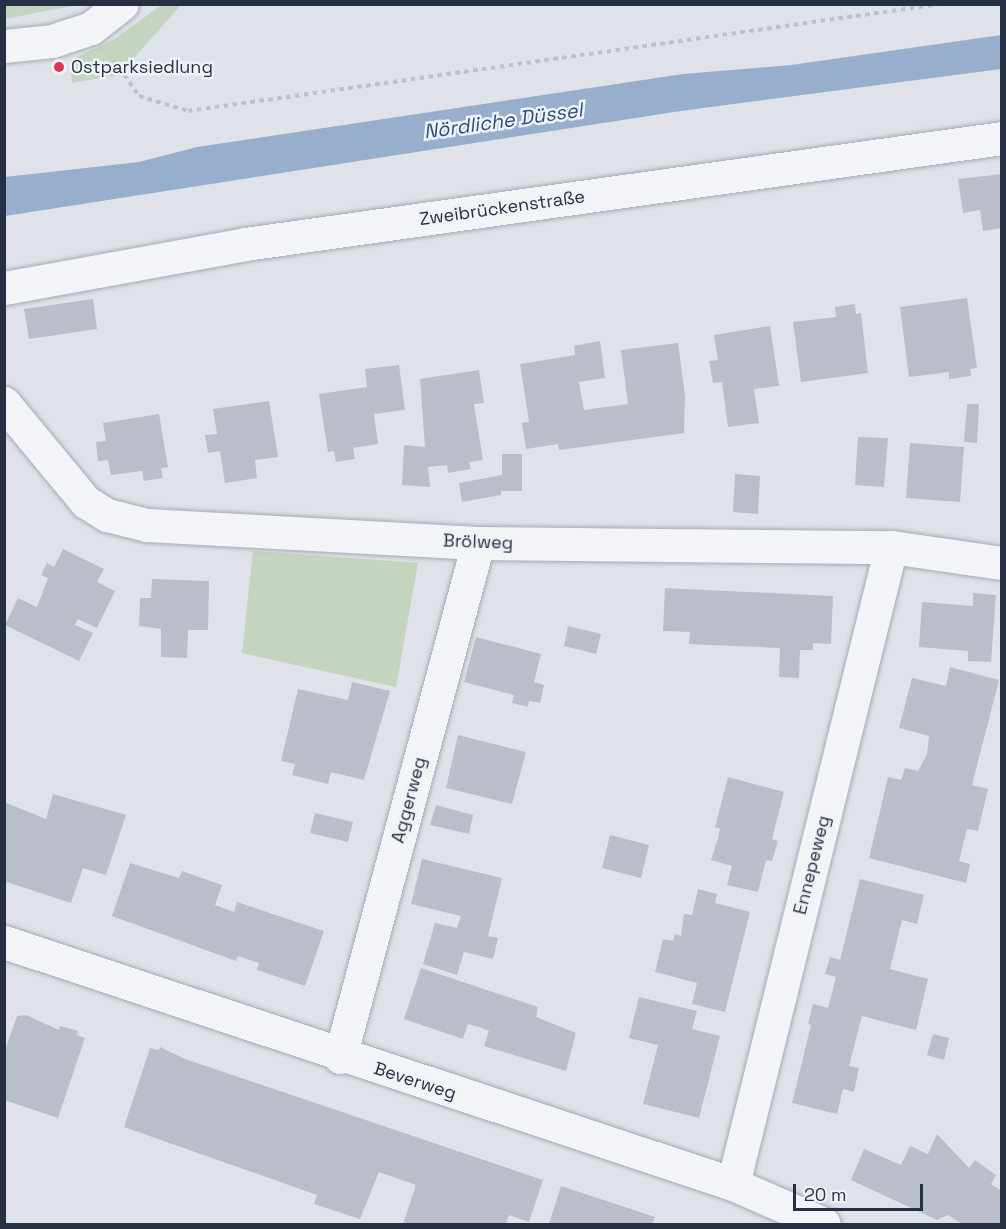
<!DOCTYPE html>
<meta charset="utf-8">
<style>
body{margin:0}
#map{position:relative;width:1006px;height:1229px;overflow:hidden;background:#dfe3e9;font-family:"Space Grotesk",sans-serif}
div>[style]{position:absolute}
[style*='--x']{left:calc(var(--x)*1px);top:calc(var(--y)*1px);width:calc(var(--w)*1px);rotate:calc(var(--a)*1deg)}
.green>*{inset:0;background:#c4d4bf}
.water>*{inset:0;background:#97afcc}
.building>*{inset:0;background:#b9bec9}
.path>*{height:4px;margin-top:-2px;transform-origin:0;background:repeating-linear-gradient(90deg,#bdc1c8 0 4.5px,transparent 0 9px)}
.roads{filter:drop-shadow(0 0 2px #a4aab4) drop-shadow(0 0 2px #a4aab4)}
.street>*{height:33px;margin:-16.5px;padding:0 16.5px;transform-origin:16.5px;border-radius:16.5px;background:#f2f4f7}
.dots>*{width:16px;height:16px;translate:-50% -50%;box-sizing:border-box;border:3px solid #eff2f7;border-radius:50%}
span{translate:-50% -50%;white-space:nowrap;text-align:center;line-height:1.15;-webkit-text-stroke:5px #eff2f7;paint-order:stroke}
.poi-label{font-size:18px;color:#273042}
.left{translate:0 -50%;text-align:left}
.street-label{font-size:18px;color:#273042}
.water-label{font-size:20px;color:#2e4d78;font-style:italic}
.frame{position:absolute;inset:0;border:6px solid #273042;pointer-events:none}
.scale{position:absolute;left:793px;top:1184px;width:130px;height:27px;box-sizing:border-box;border:3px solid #273042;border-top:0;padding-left:8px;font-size:18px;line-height:21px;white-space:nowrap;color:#273042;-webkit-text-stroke:4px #eff2f7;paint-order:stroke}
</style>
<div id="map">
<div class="green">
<i style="clip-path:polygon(4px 5px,5px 4px,77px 5px,5px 19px)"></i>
<i style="clip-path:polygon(161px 5px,181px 5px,119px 75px,72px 83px,70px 60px,115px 39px)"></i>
<i style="clip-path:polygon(253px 551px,418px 563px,396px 687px,242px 653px)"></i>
</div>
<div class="water">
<i style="clip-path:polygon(1001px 35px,1001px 69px,681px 111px,5px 216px,5px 177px,139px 162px,197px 147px,683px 74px,791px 65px)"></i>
</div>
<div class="building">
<i style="clip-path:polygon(1002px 174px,1002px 228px,983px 231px,980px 210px,963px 213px,958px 179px)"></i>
<i style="clip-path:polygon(967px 298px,977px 368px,970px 369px,971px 376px,949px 379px,949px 372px,909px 377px,900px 307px)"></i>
<i style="clip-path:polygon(93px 299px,97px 329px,29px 339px,24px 309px)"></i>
<i style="clip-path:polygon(855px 304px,856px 314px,861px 313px,868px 373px,801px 382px,793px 322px,836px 317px,835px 307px)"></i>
<i style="clip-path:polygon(770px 326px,779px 386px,754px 389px,759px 423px,728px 427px,722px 382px,713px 383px,709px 361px,718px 360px,714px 335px)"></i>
<i style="clip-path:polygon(600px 341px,605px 378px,579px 382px,584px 410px,628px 404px,621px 350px,678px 343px,685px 396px,684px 433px,559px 450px,558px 444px,526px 449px,522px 423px,529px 422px,520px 364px,575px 355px,574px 346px)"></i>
<i style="clip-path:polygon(399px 365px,405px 410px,374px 414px,378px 444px,353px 448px,355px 459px,336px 462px,334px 451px,328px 452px,319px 394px,367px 387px,365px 369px)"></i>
<i style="clip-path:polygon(479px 370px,484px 403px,474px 404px,483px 460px,469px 462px,471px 469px,448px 473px,447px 465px,428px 467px,430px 487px,402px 485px,404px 445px,425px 447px,420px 379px)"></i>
<i style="clip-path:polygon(269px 401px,278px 457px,255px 460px,257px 478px,225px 483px,220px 451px,208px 453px,205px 435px,217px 434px,213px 409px)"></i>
<i style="clip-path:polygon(967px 404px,979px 404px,977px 443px,964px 442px)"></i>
<i style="clip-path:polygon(159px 414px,168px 467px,161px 468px,163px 478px,144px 481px,142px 471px,111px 475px,108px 460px,98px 461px,96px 442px,106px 441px,103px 423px)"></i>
<i style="clip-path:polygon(858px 437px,888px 438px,884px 487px,855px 485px)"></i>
<i style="clip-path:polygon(910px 443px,964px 447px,960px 502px,906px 498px)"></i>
<i style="clip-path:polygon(502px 454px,522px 454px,522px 491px,501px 491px,501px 495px,462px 502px,459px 483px,502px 475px)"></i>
<i style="clip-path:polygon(735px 474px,760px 476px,758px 514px,733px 512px)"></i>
<i style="clip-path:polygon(63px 549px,104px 569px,97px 582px,115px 591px,97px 628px,78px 619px,75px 625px,93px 633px,79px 661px,5px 625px,18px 598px,37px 607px,48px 578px,41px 575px,47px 563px,54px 567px)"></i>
<i style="clip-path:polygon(152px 579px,209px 581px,208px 630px,188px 630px,187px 658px,161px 657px,161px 629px,139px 626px,140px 598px,151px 598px)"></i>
<i style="clip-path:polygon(665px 588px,833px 596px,831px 644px,813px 643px,813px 650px,800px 650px,799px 678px,779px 677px,780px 648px,689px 644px,690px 632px,663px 631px)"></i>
<i style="clip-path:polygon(973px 593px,996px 595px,991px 662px,968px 661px,968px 651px,919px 647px,922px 602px,973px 606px)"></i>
<i style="clip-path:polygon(568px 626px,601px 634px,596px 654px,564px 646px)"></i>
<i style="clip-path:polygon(476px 637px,541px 654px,534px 682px,544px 685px,540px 703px,529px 701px,528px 707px,512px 703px,514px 695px,464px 682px)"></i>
<i style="clip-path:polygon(950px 667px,999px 680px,972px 785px,988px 789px,978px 831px,967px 829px,959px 861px,970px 864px,966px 883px,869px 858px,888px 777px,901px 780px,905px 768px,918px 771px,927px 754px,929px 736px,899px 728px,912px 678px,946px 686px)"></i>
<i style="clip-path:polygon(352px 682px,390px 691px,364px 780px,331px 772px,328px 784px,292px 775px,295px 764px,281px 761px,298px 689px,348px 700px)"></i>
<i style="clip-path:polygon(458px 735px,526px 752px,512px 804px,446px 788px)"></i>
<i style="clip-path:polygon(728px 777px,784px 792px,772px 839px,778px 841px,772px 861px,766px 860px,758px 892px,727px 885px,732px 866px,711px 860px,718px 838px,720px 829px,715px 827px)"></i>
<i style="clip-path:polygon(53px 794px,126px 815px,106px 875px,83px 868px,71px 903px,7px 882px,4px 888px,4px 802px,46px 819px)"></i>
<i style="clip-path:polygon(436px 805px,473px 815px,469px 834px,430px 825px)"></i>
<i style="clip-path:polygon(315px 813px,353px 822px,348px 842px,310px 833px)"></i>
<i style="clip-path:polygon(610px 835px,649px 845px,641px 878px,602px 868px)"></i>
<i style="clip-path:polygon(422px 859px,502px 878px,488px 936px,498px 938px,493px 959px,464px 952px,457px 975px,423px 964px,435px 923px,457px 928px,461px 916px,411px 904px)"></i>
<i style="clip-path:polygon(130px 863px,179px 878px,182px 871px,222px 885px,215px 905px,234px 912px,237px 902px,324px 931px,305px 986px,257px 970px,259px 963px,238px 956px,236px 961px,112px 916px)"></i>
<i style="clip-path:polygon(860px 879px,924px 895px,917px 924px,902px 920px,890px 969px,928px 979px,916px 1030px,862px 1016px,849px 1066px,859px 1068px,854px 1092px,843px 1089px,837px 1114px,792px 1103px,811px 1025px,808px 1024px,813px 1004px,828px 1008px,836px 977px,825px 974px,830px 957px,840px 960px)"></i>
<i style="clip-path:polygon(698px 889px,717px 894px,715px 903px,750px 912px,725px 1012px,692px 1004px,697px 983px,655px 972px,663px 939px,673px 941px,675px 934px,681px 936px,684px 914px,692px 915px)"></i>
<i style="clip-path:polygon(421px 968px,538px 1007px,536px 1017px,576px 1033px,566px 1071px,484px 1046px,489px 1031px,479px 1027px,468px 1024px,463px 1039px,404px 1019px)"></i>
<i style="clip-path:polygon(639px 997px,697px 1011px,692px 1029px,720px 1036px,699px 1118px,643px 1104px,658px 1045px,629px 1038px)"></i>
<i style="clip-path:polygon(26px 1015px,59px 1030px,60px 1026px,78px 1031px,77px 1035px,85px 1038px,58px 1118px,4px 1100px,4px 1053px,17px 1016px)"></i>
<i style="clip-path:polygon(933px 1034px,949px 1038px,944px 1060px,927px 1055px)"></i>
<i style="clip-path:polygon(160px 1047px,185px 1059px,543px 1180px,529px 1222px,509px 1215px,506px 1224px,403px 1224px,416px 1185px,379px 1172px,360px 1219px,314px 1204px,317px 1195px,124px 1127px,150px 1048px,159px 1050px)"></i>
<i style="clip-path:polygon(937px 1134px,969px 1168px,975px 1160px,996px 1175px,991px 1184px,1002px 1191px,1002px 1224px,962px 1224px,948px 1215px,937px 1220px,851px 1180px,864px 1149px,901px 1165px,910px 1146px,928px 1154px)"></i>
<i style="clip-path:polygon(561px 1186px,655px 1217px,652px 1224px,549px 1224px)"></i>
</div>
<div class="path">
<i style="--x:114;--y:60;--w:44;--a:55.2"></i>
<i style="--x:139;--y:96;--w:51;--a:17"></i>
<i style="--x:188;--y:111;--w:760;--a:-8.1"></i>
</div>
<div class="roads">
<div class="street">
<i style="--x:4;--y:46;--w:48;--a:-5.9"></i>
<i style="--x:52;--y:41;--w:41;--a:-18.4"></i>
<i style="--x:91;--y:28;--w:39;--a:-38"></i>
<i style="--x:4;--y:288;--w:245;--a:-10.3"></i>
<i style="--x:245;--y:244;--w:764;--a:-7.97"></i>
<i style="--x:4;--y:403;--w:129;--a:50.4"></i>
<i style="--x:86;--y:502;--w:25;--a:32"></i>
<i style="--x:107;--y:515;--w:41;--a:14"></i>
<i style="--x:147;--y:525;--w:331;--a:3.1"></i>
<i style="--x:478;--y:543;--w:413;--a:0.6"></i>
<i style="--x:891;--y:547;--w:112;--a:8.2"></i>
<i style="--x:4;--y:942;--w:768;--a:18.36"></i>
<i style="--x:733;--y:1184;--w:99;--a:23.7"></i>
<i style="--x:340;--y:1057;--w:532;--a:-74.97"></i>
<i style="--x:733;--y:1184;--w:656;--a:-76.07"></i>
</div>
</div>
<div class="dots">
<i style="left:59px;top:67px;background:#d73b4d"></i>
</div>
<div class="poi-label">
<span class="left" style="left:71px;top:67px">Ostparksiedlung</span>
</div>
<div class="street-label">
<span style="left:502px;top:208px;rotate:-8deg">Zweibrückenstraße</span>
<span style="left:478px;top:542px;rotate:2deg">Brölweg</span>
<span style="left:409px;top:800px;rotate:-75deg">Aggerweg</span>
<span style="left:812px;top:865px;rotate:-76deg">Ennepeweg</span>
<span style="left:415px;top:1081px;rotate:18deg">Beverweg</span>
</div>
<div class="water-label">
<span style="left:503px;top:121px;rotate:-8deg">Nördliche Düssel</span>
</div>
<div class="frame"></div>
<div class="scale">20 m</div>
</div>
